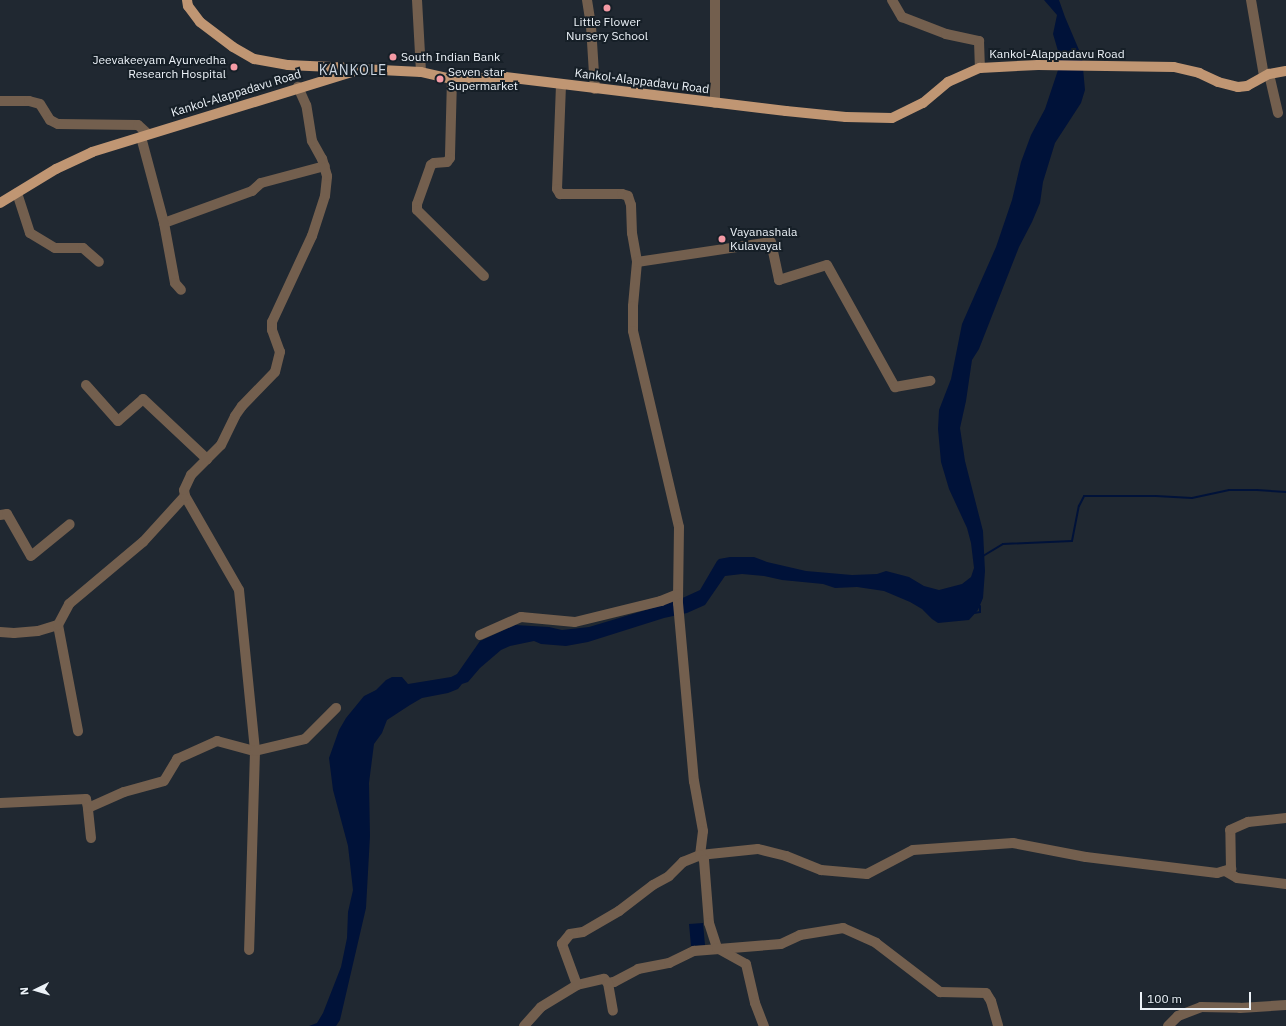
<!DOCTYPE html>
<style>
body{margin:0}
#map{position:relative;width:1286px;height:1026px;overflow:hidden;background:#202831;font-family:"IBM Plex Sans",sans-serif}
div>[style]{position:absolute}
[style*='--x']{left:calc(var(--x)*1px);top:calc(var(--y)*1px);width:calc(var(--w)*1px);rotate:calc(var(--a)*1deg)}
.water>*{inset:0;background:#001239}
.stream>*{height:2px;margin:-1px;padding:0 1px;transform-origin:1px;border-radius:1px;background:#001239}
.minor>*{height:10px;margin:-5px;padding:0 5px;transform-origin:5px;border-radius:5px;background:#735f4e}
.major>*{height:10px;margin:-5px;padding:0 5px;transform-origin:5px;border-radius:5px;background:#c09673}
.dots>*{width:11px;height:11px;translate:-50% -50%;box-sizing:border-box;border:2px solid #161f27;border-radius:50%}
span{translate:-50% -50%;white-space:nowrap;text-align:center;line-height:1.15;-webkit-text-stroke:4px #161f27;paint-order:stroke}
.poi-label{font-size:12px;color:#ecf2f8}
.left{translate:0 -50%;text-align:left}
.right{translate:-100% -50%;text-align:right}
.street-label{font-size:12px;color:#ecf2f8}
.quarter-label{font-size:14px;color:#cbd6e2;letter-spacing:1px}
.north{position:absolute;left:16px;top:970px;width:40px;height:40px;-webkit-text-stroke:3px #161f27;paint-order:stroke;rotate:265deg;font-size:11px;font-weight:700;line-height:16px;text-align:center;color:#ecf2f8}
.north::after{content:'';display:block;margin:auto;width:14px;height:18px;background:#ecf2f8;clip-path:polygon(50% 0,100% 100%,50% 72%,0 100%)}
.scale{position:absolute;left:1140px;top:992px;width:111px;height:18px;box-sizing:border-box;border:2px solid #ecf2f8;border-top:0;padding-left:5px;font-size:12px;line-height:14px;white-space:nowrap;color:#ecf2f8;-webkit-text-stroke:3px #161f27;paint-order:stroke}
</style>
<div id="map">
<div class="water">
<i style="clip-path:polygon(1044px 0,1059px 0,1065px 17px,1082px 57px,1085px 90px,1081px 103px,1055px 143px,1043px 182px,1040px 203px,1032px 222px,1019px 247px,979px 349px,972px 360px,966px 401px,960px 428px,965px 461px,983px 531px,985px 571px,983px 598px,978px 610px,969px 620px,938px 623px,932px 619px,922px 609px,910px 602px,884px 591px,857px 587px,835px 588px,823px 584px,782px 580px,764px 576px,742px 574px,725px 576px,705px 605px,687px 613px,664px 618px,588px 642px,566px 646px,541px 644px,534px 641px,510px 646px,501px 650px,480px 668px,468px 682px,462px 684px,458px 689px,448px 693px,422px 698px,410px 705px,387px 720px,382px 733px,374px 744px,369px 783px,370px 836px,366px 908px,340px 1020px,336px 1026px,309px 1026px,317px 1023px,323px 1013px,341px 967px,347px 938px,348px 912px,353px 890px,348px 846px,333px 790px,329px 758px,339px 730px,346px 718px,364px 696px,376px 690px,386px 680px,392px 677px,402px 677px,408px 684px,451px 677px,457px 674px,480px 641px,515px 625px,549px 627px,562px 630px,589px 627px,676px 601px,700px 590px,717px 561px,719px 559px,730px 557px,754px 557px,767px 562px,806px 571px,852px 575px,877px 574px,886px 571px,909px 577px,924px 586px,939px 590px,962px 584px,971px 577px,974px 568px,971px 543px,967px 528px,949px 489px,941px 462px,938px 429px,939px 410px,951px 379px,962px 324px,996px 247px,1012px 200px,1021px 162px,1031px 135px,1045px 109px,1058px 70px,1058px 51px,1053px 34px,1057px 15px)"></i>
<i style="clip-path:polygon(703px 923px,705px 945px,691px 946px,689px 924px)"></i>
</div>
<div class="stream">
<i style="--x:983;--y:556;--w:23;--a:-31"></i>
<i style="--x:1003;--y:544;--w:69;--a:-2.5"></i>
<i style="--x:1072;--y:541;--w:36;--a:-79"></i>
<i style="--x:1079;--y:506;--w:11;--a:-63"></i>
<i style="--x:1084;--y:496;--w:72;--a:0"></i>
<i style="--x:1156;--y:496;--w:36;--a:3"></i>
<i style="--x:1192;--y:498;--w:38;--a:-12"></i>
<i style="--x:1229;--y:490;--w:28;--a:0"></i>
<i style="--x:1257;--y:490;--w:29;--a:4"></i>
<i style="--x:974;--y:613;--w:6;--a:-9"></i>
<i style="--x:980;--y:612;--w:6;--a:-90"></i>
</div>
<div class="minor">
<i style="--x:417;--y:0;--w:72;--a:86.8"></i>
<i style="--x:587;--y:0;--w:26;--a:81"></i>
<i style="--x:591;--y:26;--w:63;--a:86.4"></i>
<i style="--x:715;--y:0;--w:103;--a:90"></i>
<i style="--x:892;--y:0;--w:20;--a:60"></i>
<i style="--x:902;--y:17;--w:47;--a:21.1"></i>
<i style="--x:946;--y:34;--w:34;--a:12"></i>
<i style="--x:979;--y:41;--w:27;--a:88"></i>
<i style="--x:1251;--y:0;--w:77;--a:80.3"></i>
<i style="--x:1269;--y:74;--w:40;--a:77"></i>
<i style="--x:452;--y:79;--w:79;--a:91.5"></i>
<i style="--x:450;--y:158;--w:5;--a:127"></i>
<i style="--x:447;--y:162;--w:13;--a:176"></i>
<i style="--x:434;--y:163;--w:4;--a:146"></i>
<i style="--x:431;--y:165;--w:41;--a:109.7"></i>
<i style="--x:417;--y:204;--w:6;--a:90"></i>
<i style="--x:417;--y:210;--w:94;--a:44.6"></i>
<i style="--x:561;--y:85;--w:104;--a:92.2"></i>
<i style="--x:557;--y:189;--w:6;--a:59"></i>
<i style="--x:560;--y:194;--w:62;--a:0"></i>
<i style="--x:622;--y:194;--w:6;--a:18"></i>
<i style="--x:628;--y:196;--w:9;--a:72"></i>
<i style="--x:631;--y:205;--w:28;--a:88"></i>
<i style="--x:632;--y:233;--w:29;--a:80"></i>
<i style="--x:637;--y:262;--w:44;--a:95.2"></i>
<i style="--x:633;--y:306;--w:25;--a:90"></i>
<i style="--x:633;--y:331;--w:201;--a:76.8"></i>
<i style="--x:679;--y:527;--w:76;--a:90.8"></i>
<i style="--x:678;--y:603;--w:179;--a:84.9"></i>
<i style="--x:694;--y:781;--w:51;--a:79.8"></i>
<i style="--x:703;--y:831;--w:24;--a:97"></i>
<i style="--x:700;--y:855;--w:58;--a:-5.9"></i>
<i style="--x:758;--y:849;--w:29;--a:14"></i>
<i style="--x:786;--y:856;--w:38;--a:22"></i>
<i style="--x:821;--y:870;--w:46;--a:5"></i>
<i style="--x:867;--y:874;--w:52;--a:-27.6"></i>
<i style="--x:913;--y:850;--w:100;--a:-4"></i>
<i style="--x:1013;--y:843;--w:74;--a:10.9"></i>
<i style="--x:1086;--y:857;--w:132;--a:7"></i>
<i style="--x:1217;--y:873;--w:15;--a:-16"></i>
<i style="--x:1231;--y:869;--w:39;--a:-91"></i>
<i style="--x:1230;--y:830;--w:20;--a:-24"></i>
<i style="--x:1248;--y:822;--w:38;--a:-6"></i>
<i style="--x:0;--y:101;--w:29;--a:0"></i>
<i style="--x:29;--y:101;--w:11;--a:15"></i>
<i style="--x:40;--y:104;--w:19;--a:58"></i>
<i style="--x:50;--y:120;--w:9;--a:27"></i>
<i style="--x:58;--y:124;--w:80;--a:0.7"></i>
<i style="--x:138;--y:125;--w:13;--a:42"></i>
<i style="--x:141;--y:137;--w:89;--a:75"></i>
<i style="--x:164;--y:223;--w:94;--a:-20"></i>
<i style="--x:252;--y:191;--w:12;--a:-42"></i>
<i style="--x:261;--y:183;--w:66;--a:-14.9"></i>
<i style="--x:17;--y:193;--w:42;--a:72"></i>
<i style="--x:30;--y:233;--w:29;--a:31"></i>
<i style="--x:55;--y:248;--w:28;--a:0"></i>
<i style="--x:83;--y:248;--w:21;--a:41"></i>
<i style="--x:164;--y:223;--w:61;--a:79.6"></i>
<i style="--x:175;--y:283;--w:9;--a:49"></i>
<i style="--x:637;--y:262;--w:135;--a:-8.5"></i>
<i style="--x:771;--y:242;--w:39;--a:78"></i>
<i style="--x:779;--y:280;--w:50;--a:-17.4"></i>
<i style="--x:827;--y:265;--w:140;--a:60.9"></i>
<i style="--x:895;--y:387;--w:36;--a:-10"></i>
<i style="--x:86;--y:385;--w:48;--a:48.4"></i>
<i style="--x:118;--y:421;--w:33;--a:-41"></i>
<i style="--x:143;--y:399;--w:88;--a:43.2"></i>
<i style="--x:185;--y:496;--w:108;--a:60.1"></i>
<i style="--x:239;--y:590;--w:162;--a:84.3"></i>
<i style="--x:255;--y:751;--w:199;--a:91.7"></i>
<i style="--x:0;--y:515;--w:7;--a:-8"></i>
<i style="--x:7;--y:514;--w:48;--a:60.3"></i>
<i style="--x:31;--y:556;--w:50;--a:-39.4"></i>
<i style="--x:58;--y:625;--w:108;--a:79.3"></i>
<i style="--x:0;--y:632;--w:14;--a:4"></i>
<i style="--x:14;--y:633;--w:24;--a:-5"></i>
<i style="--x:38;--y:631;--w:21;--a:-17"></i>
<i style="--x:58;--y:625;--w:24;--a:-62"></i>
<i style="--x:69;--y:604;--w:97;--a:-40"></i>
<i style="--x:143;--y:542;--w:62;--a:-47.6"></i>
<i style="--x:185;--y:496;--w:6;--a:-99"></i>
<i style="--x:184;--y:490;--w:17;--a:-65"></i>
<i style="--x:191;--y:475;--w:42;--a:-45"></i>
<i style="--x:221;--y:445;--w:32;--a:-64"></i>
<i style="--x:235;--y:416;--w:12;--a:-55"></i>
<i style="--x:242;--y:406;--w:47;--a:-45.9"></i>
<i style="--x:275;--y:372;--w:21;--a:-76"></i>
<i style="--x:280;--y:352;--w:23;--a:-110"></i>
<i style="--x:272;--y:330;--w:8;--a:-90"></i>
<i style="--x:272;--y:322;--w:95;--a:-65.1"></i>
<i style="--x:312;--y:236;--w:42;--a:-72"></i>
<i style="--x:325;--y:196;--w:20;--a:-84"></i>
<i style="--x:327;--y:176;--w:18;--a:-106"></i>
<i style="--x:322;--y:159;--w:21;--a:-119"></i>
<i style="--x:312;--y:141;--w:36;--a:-99"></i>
<i style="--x:306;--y:105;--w:20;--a:-114"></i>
<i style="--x:480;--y:635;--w:45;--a:-23.7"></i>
<i style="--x:521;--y:617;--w:54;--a:5.3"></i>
<i style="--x:575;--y:622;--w:89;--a:-13.7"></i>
<i style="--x:661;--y:601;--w:18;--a:-22"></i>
<i style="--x:0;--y:803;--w:86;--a:-2.7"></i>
<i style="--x:86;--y:799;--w:9;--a:77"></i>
<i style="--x:91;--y:838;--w:30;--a:-96"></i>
<i style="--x:88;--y:808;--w:39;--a:-24"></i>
<i style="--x:124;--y:792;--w:41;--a:-15.4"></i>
<i style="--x:164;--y:781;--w:26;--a:-59"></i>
<i style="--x:177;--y:759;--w:44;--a:-24.2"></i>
<i style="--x:217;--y:741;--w:39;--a:15"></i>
<i style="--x:255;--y:751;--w:51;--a:-13.5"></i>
<i style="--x:305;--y:739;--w:44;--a:-45"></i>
<i style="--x:1225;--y:871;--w:14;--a:30"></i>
<i style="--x:1237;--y:878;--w:49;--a:7"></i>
<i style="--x:608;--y:983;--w:6;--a:-9"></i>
<i style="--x:614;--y:982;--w:27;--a:-28"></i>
<i style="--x:638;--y:969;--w:32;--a:-11"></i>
<i style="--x:669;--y:963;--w:28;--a:-26"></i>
<i style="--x:694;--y:951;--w:87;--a:-4.6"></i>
<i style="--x:781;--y:944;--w:21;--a:-25"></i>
<i style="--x:800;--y:935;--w:44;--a:-9.2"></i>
<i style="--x:843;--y:928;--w:36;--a:24"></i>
<i style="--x:876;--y:943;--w:81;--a:37.4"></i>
<i style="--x:940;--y:992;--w:46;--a:1.2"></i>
<i style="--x:986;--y:993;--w:9;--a:58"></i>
<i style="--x:991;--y:1001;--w:26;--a:74"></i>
<i style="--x:577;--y:985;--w:28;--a:-13"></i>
<i style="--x:604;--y:979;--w:6;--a:45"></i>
<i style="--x:608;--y:983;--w:28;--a:80"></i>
<i style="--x:524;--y:1026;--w:25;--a:-48"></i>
<i style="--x:541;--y:1007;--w:42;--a:-31.4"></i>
<i style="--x:577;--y:985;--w:44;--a:-110.1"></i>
<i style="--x:562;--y:944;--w:13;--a:-51"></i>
<i style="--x:570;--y:934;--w:13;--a:-9"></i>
<i style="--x:583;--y:932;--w:42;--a:-30.3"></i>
<i style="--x:619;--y:911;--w:43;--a:-37.4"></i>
<i style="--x:653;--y:885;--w:18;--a:-29"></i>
<i style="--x:669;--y:876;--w:20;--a:-45"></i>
<i style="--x:683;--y:862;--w:18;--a:-22"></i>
<i style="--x:700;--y:855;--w:6;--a:51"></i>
<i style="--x:704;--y:860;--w:63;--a:85.5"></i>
<i style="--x:709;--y:923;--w:26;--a:72"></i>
<i style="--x:717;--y:948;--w:33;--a:29"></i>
<i style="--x:746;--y:964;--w:40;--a:77"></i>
<i style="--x:755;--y:1003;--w:25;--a:69"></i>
<i style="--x:1168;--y:1026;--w:14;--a:-45"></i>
<i style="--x:1178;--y:1016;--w:25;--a:-21"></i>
<i style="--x:1201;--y:1007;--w:39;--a:1"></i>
<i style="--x:1240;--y:1008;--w:46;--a:-3.7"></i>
</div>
<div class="major">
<i style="--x:187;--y:0;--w:6;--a:81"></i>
<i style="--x:188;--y:6;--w:20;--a:53"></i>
<i style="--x:200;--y:22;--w:41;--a:37.1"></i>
<i style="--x:233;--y:47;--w:24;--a:30"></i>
<i style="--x:254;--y:59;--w:35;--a:10"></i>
<i style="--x:288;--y:65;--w:65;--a:2.6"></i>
<i style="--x:0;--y:203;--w:66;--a:-31.3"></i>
<i style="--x:56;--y:169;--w:40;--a:-25"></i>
<i style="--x:92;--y:152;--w:282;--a:-17.1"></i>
<i style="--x:361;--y:69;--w:60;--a:2.9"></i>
<i style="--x:421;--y:72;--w:32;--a:13"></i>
<i style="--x:452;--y:79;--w:53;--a:-2.2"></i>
<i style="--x:505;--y:77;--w:283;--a:6.9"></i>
<i style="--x:786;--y:111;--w:60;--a:5.7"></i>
<i style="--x:846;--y:117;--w:46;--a:1.2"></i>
<i style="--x:892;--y:118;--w:34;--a:-26"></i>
<i style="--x:923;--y:103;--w:33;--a:-40"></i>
<i style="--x:948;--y:82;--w:35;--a:-24"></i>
<i style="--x:980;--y:68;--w:58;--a:-3"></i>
<i style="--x:1038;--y:65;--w:136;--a:0.8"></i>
<i style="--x:1174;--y:67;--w:26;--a:13"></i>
<i style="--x:1199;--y:73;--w:21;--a:25"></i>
<i style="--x:1218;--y:82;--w:21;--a:14"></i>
<i style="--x:1238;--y:87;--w:9;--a:-6"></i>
<i style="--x:1247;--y:86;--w:25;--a:-29"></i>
<i style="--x:1269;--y:74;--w:17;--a:-10"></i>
</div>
<div class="dots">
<i style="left:607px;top:8px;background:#f49aa5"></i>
<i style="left:393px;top:57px;background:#f49aa5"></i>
<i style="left:234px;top:67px;background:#f49aa5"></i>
<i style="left:440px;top:79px;background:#f49aa5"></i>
<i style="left:722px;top:239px;background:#f49aa5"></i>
</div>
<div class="poi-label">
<span style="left:607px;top:29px">Little Flower<br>Nursery School</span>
<span class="left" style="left:401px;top:57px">South Indian Bank</span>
<span class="right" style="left:226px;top:67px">Jeevakeeyam Ayurvedha<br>Research Hospital</span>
<span class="left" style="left:448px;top:79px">Seven star<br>Supermarket</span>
<span class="left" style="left:730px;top:239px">Vayanashala<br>Kulavayal</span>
</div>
<div class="street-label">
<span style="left:1057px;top:54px">Kankol-Alappadavu Road</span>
<span style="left:642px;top:81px;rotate:7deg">Kankol-Alappadavu Road</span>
<span style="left:236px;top:93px;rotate:-17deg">Kankol-Alappadavu Road</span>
</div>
<div class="quarter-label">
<span style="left:353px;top:70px">KANKOLE</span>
</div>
<div class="north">N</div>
<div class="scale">100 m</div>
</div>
